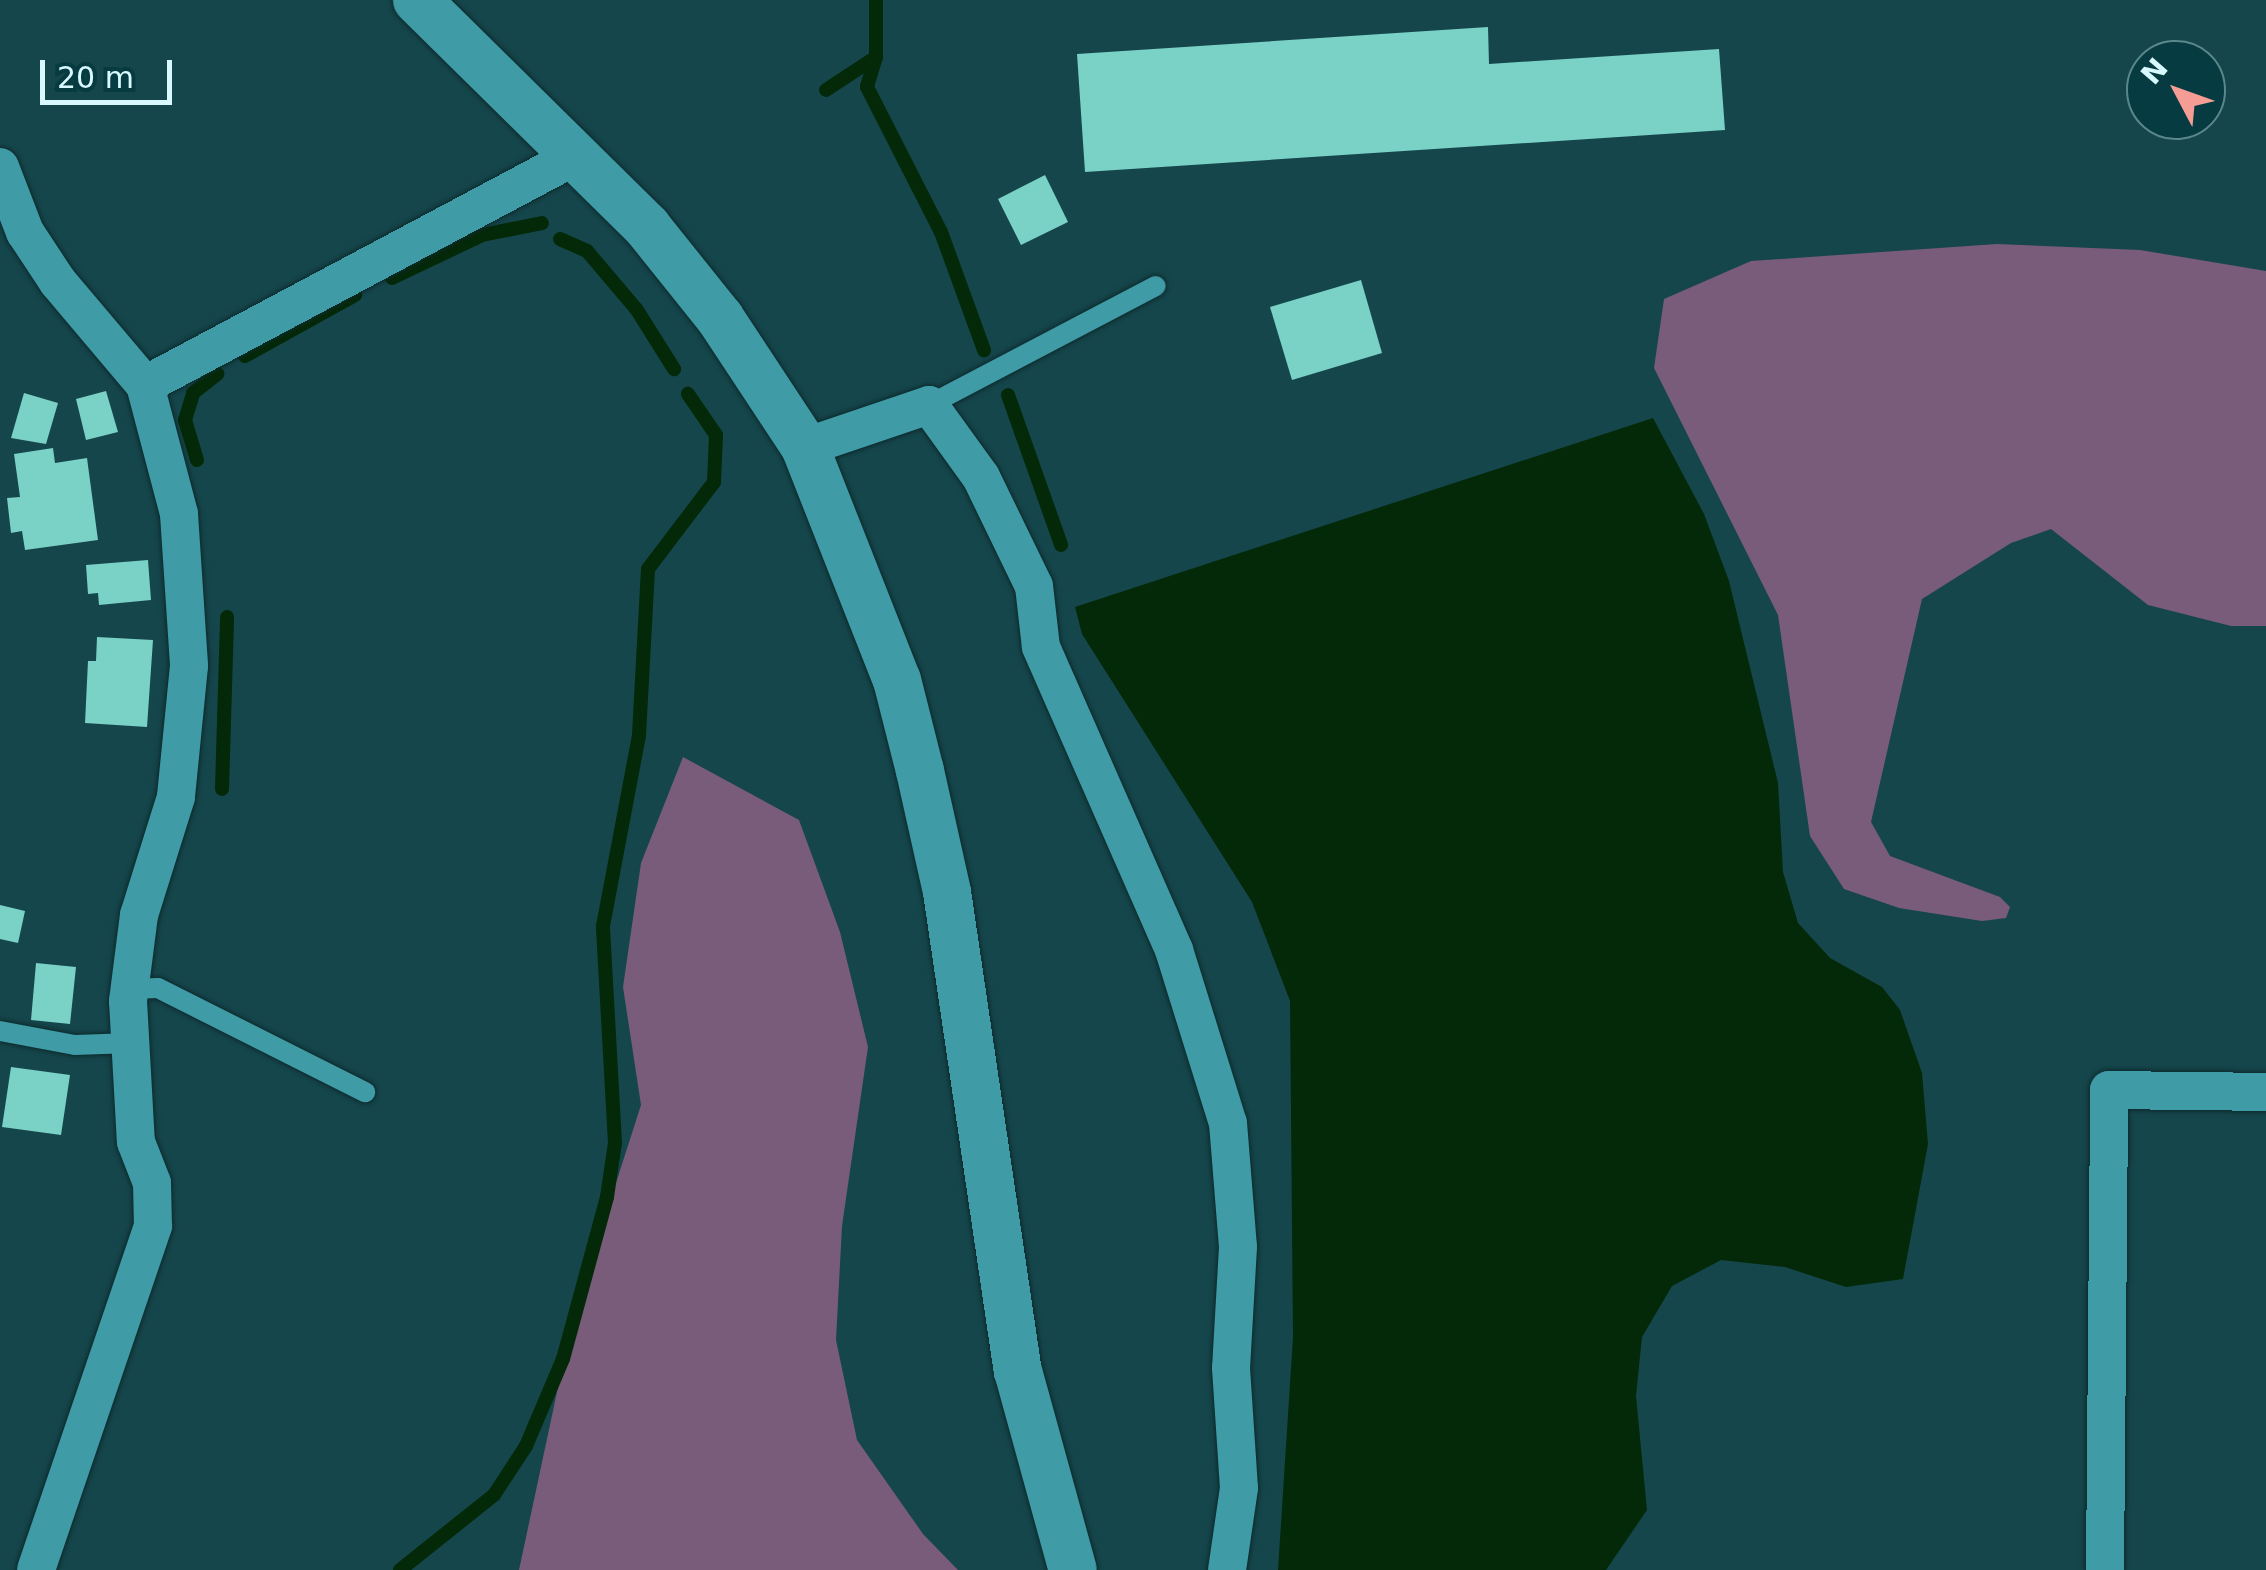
<!DOCTYPE html>
<style>
body{margin:0}
#map{position:relative;width:2266px;height:1570px;overflow:hidden;background:#15464b;font-family:"DejaVu Sans",sans-serif}
div>[style]{position:absolute}
[style*='--x']{left:calc(var(--x)*1px);top:calc(var(--y)*1px);width:calc(var(--w)*1px);rotate:calc(var(--a)*1deg)}
.green>*{inset:0;background:#785c79}
.water>*{inset:0;background:#042908}
.stream>*{height:14px;margin:-7px;padding:0 7px;transform-origin:7px;border-radius:7px;background:#042908}
.building>*{inset:0;background:#7ad1c6}
.roads{filter:drop-shadow(0 0 2px #0d2a2d) drop-shadow(0 0 2px #0d2a2d)}
.service>*{height:20px;margin:-10px;padding:0 10px;transform-origin:10px;border-radius:10px;background:#3f9ba5}
.minor>*{height:38px;margin:-19px;padding:0 19px;transform-origin:19px;border-radius:19px;background:#3f9ba5}
.tertiary>*{height:48px;margin:-24px;padding:0 24px;transform-origin:24px;border-radius:24px;background:#3f9ba5}
span{translate:-50% -50%;white-space:nowrap;text-align:center;line-height:1.15;-webkit-text-stroke:10px #063b41;paint-order:stroke}
.north{position:absolute;left:2126px;top:40px;width:100px;height:100px;box-sizing:border-box;background:#063b41;border:2px solid #5a878c;border-radius:50%;rotate:311deg;font-size:28px;font-weight:700;line-height:40px;text-align:center;color:#d8f9fd}
.north::after{content:'';display:block;margin:auto;width:35px;height:45px;background:#f59c94;clip-path:polygon(50% 0,100% 100%,50% 72%,0 100%)}
.scale{position:absolute;left:40px;top:60px;width:132px;height:45px;box-sizing:border-box;border:5px solid #d8f9fd;border-top:0;padding-left:12px;font-size:30px;line-height:35px;white-space:nowrap;color:#d8f9fd;-webkit-text-stroke:8px #063b41;paint-order:stroke}
</style>
<div id="map">
<div class="green">
<i style="clip-path:polygon(1997px 244px,2140px 250px,2266px 271px,2266px 626px,2231px 626px,2148px 605px,2051px 529px,2011px 543px,1922px 599px,1871px 822px,1890px 856px,2000px 897px,2010px 907px,2006px 918px,1982px 921px,1899px 908px,1844px 889px,1810px 836px,1778px 615px,1654px 368px,1664px 299px,1751px 261px)"></i>
<i style="clip-path:polygon(683px 757px,799px 820px,840px 932px,868px 1047px,842px 1226px,836px 1340px,857px 1440px,923px 1534px,958px 1570px,519px 1570px,573px 1317px,641px 1105px,623px 987px,641px 863px)"></i>
</div>
<div class="water">
<i style="clip-path:polygon(1653px 418px,1704px 514px,1729px 581px,1778px 783px,1783px 872px,1798px 923px,1830px 958px,1882px 987px,1900px 1010px,1922px 1073px,1928px 1144px,1903px 1279px,1846px 1287px,1785px 1267px,1721px 1260px,1672px 1286px,1642px 1337px,1636px 1396px,1647px 1510px,1606px 1570px,1278px 1570px,1293px 1337px,1290px 1001px,1252px 902px,1082px 634px,1075px 607px)"></i>
</div>
<div class="stream">
<i style="--x:876;--y:57;--w:31;--a:107"></i>
<i style="--x:867;--y:87;--w:163;--a:63"></i>
<i style="--x:941;--y:232;--w:126;--a:70"></i>
<i style="--x:826;--y:90;--w:60;--a:-33.4"></i>
<i style="--x:876;--y:57;--w:57;--a:-90"></i>
<i style="--x:560;--y:239;--w:30;--a:24"></i>
<i style="--x:587;--y:251;--w:77;--a:49.7"></i>
<i style="--x:637;--y:310;--w:70;--a:57.9"></i>
<i style="--x:392;--y:278;--w:100;--a:-25.5"></i>
<i style="--x:482;--y:235;--w:61;--a:-11.3"></i>
<i style="--x:245;--y:356;--w:126;--a:-29"></i>
<i style="--x:1008;--y:395;--w:159;--a:70.5"></i>
<i style="--x:197;--y:460;--w:42;--a:-106.7"></i>
<i style="--x:185;--y:420;--w:28;--a:-73"></i>
<i style="--x:193;--y:393;--w:31;--a:-38"></i>
<i style="--x:222;--y:789;--w:172;--a:-88.3"></i>
<i style="--x:400;--y:1570;--w:120;--a:-38.6"></i>
<i style="--x:494;--y:1495;--w:59;--a:-56.9"></i>
<i style="--x:526;--y:1446;--w:95;--a:-67"></i>
<i style="--x:563;--y:1359;--w:168;--a:-74.8"></i>
<i style="--x:607;--y:1197;--w:55;--a:-81.6"></i>
<i style="--x:615;--y:1143;--w:217;--a:-93.2"></i>
<i style="--x:603;--y:926;--w:194;--a:-79.3"></i>
<i style="--x:639;--y:735;--w:166;--a:-86.9"></i>
<i style="--x:648;--y:569;--w:109;--a:-52.8"></i>
<i style="--x:714;--y:482;--w:47;--a:-87.6"></i>
<i style="--x:716;--y:435;--w:50;--a:-124.3"></i>
</div>
<div class="building">
<i style="clip-path:polygon(1488px 27px,1489px 64px,1719px 49px,1725px 130px,1085px 172px,1077px 54px)"></i>
<i style="clip-path:polygon(1045px 175px,1068px 222px,1021px 245px,998px 199px)"></i>
<i style="clip-path:polygon(1361px 280px,1382px 353px,1292px 380px,1270px 307px)"></i>
<i style="clip-path:polygon(106px 391px,118px 432px,86px 440px,76px 399px)"></i>
<i style="clip-path:polygon(24px 393px,58px 403px,46px 444px,11px 438px)"></i>
<i style="clip-path:polygon(53px 448px,55px 463px,87px 458px,98px 540px,25px 550px,22px 531px,11px 533px,7px 498px,20px 497px,14px 454px)"></i>
<i style="clip-path:polygon(148px 560px,151px 600px,99px 605px,98px 593px,88px 594px,86px 565px)"></i>
<i style="clip-path:polygon(97px 637px,153px 640px,147px 727px,85px 723px,88px 661px,96px 661px)"></i>
<i style="clip-path:polygon(0 905px,25px 911px,18px 943px,0 939px)"></i>
<i style="clip-path:polygon(36px 963px,76px 967px,70px 1024px,31px 1020px)"></i>
<i style="clip-path:polygon(11px 1067px,70px 1075px,61px 1135px,2px 1127px)"></i>
</div>
<div class="roads">
<div class="service">
<i style="--x:929;--y:405;--w:256;--a:-27.7"></i>
<i style="--x:130;--y:989;--w:28;--a:-2"></i>
<i style="--x:158;--y:988;--w:232;--a:26.7"></i>
<i style="--x:0;--y:1031;--w:76;--a:10.6"></i>
<i style="--x:75;--y:1045;--w:57;--a:-2"></i>
</div>
<div class="minor">
<i style="--x:0;--y:167;--w:70;--a:69"></i>
<i style="--x:25;--y:232;--w:60;--a:56.6"></i>
<i style="--x:58;--y:282;--w:135;--a:49.8"></i>
<i style="--x:145;--y:385;--w:133;--a:75.2"></i>
<i style="--x:179;--y:514;--w:152;--a:86.2"></i>
<i style="--x:189;--y:666;--w:132;--a:95.7"></i>
<i style="--x:176;--y:797;--w:124;--a:107.4"></i>
<i style="--x:139;--y:915;--w:87;--a:97.3"></i>
<i style="--x:128;--y:1001;--w:141;--a:86.8"></i>
<i style="--x:136;--y:1142;--w:44;--a:68.7"></i>
<i style="--x:152;--y:1183;--w:43;--a:88.7"></i>
<i style="--x:153;--y:1226;--w:363;--a:108.8"></i>
<i style="--x:145;--y:385;--w:490;--a:-28"></i>
<i style="--x:805;--y:447;--w:131;--a:-18.7"></i>
<i style="--x:929;--y:405;--w:89;--a:54.2"></i>
<i style="--x:981;--y:477;--w:121;--a:64.1"></i>
<i style="--x:1034;--y:586;--w:61;--a:83.5"></i>
<i style="--x:1041;--y:647;--w:331;--a:66.3"></i>
<i style="--x:1174;--y:950;--w:181;--a:72.7"></i>
<i style="--x:1228;--y:1123;--w:124;--a:85.4"></i>
<i style="--x:1238;--y:1247;--w:121;--a:93.3"></i>
<i style="--x:1231;--y:1368;--w:120;--a:86.2"></i>
<i style="--x:1239;--y:1488;--w:83;--a:98.3"></i>
<i style="--x:2105;--y:1570;--w:480;--a:-89.5"></i>
<i style="--x:2109;--y:1090;--w:157;--a:0.7"></i>
</div>
<div class="tertiary">
<i style="--x:417;--y:0;--w:323;--a:44.6"></i>
<i style="--x:647;--y:227;--w:117;--a:51.3"></i>
<i style="--x:720;--y:318;--w:154;--a:56.6"></i>
<i style="--x:805;--y:447;--w:251;--a:68.5"></i>
<i style="--x:897;--y:680;--w:94;--a:75.8"></i>
<i style="--x:920;--y:771;--w:124;--a:77.4"></i>
<i style="--x:947;--y:892;--w:484;--a:81.6"></i>
<i style="--x:1018;--y:1371;--w:206;--a:74.6"></i>
</div>
</div>
<div class="north">N</div>
<div class="scale">20 m</div>
</div>
